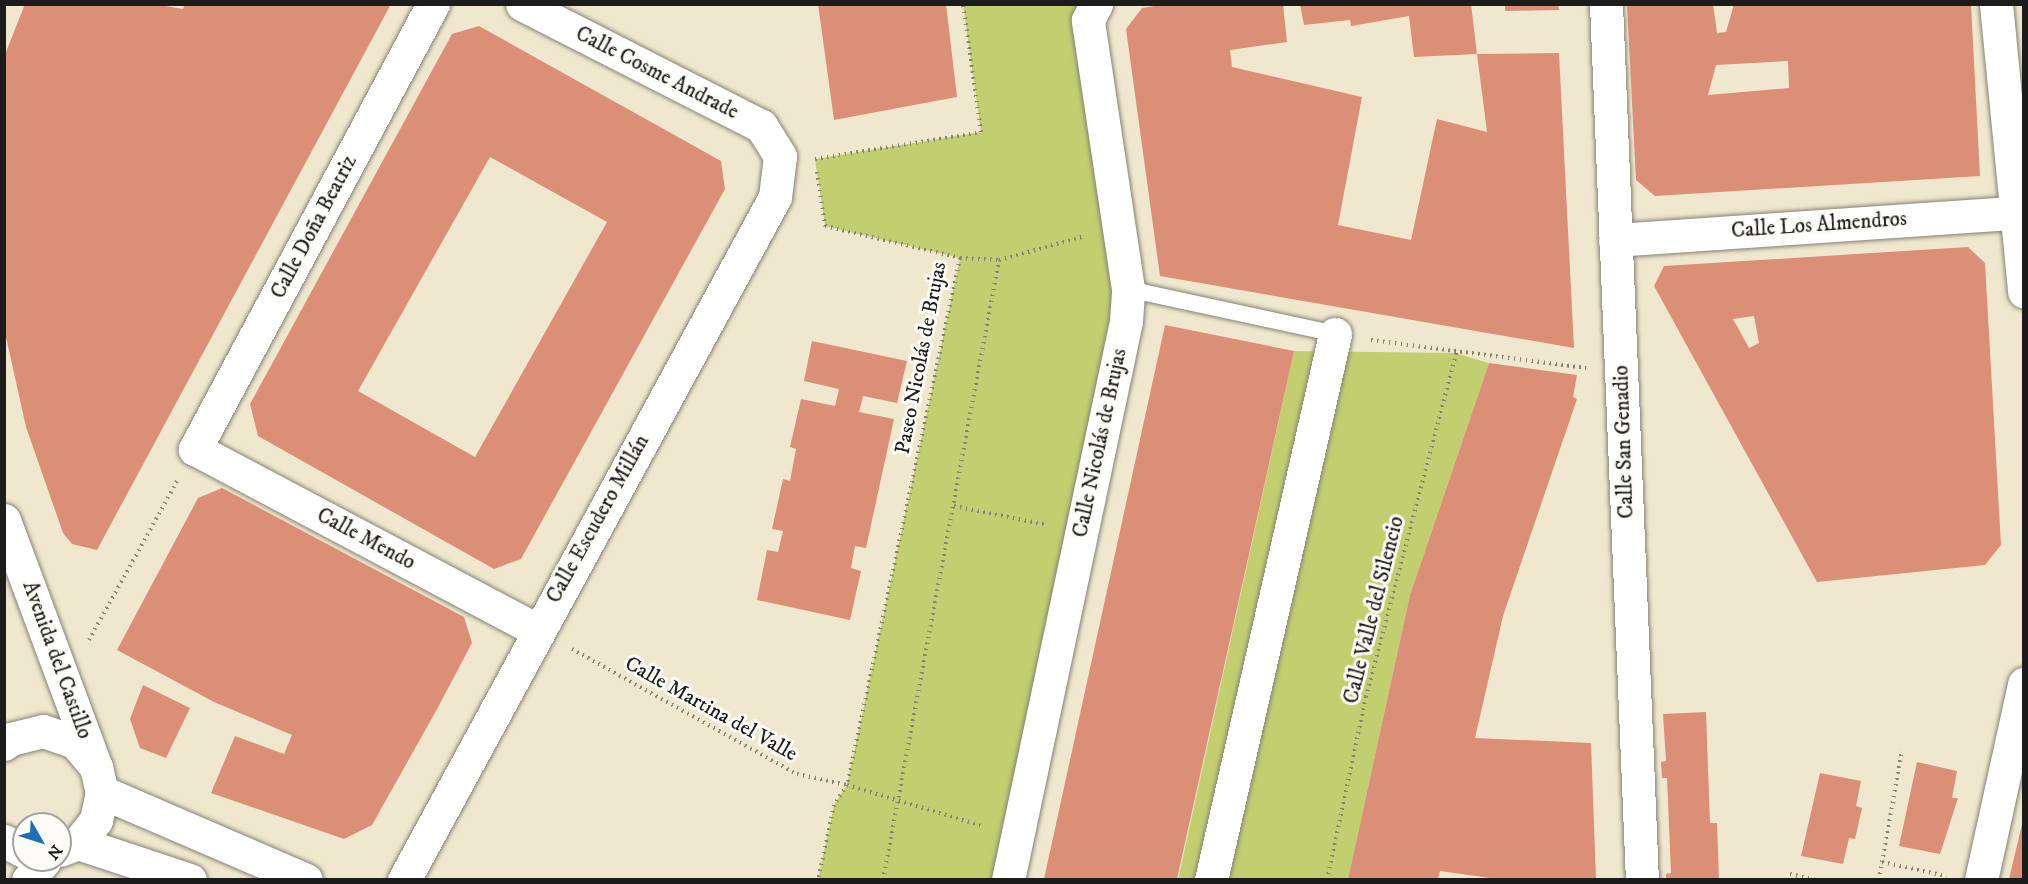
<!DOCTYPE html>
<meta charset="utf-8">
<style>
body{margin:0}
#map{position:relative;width:2028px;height:884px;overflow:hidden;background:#f0e8ce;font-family:"IM FELL DW Pica",serif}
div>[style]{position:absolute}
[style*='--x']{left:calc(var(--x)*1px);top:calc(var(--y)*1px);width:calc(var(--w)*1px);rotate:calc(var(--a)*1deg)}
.green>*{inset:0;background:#c2cf70}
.building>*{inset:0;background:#db8f77}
.path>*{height:4px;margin-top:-2px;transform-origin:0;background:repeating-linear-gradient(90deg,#868275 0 1.5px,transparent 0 6px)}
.roads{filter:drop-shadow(0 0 2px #868275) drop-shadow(0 0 2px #868275)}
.lane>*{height:16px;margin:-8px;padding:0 8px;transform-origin:8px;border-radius:8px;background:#fff}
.street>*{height:33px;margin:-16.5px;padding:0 16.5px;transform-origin:16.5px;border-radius:16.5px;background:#fff}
.secondary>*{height:33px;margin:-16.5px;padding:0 16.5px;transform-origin:16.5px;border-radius:16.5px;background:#fff}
span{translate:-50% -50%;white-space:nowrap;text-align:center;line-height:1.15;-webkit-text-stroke:6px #fdfcf7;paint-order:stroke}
.street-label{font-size:21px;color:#1c1c1c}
.frame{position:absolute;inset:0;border:6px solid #1c1c1c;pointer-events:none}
.north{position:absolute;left:12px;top:812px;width:60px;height:60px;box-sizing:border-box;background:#fdfcf7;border:2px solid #a3a29f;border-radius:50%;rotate:129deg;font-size:16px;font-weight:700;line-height:24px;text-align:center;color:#1c1c1c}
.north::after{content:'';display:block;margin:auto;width:21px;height:27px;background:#1f6fb2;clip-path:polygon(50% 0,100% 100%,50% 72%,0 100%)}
</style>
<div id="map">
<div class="green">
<i style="clip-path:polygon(963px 5px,1096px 5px,1128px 289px,1008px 879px,818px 879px,834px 805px,847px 785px,960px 258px,825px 226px,815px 159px,981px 132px)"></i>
<i style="clip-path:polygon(1294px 351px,1455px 353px,1489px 363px,1410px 595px,1348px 879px,1178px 880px)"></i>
</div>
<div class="building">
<i style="clip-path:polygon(25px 4px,154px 4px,183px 9px,185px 4px,391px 4px,97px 550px,72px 544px,63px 533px,26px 427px,4px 328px,4px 57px)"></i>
<i style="clip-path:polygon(818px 4px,946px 4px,957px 97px,834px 120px)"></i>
<i style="clip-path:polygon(1167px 4px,1283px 4px,1287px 42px,1230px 50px,1232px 67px,1362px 97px,1338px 225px,1411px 240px,1437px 119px,1487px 132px,1477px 54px,1559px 53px,1574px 348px,1160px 276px,1126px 29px,1142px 8px)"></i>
<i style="clip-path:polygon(1300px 4px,1471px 4px,1477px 54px,1414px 57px,1409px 16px,1351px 26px,1350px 20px,1304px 25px)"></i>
<i style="clip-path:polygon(1505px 4px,1558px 4px,1559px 10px,1505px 11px)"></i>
<i style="clip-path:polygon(evenodd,1627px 4px,1713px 4px,1717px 33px,1726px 32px,1734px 4px,1971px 4px,1980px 176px,1655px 196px,1636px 180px,1627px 4px,1788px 61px,1789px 88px,1708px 95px,1716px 65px,1788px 61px)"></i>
<i style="clip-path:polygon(evenodd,479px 26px,721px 161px,725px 189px,521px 559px,494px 569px,258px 436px,250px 404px,452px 34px,479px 26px,490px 157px,607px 222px,475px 457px,358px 391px,490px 157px)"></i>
<i style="clip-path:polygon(evenodd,1968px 247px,1985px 263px,2001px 545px,1985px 565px,1817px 582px,1654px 286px,1664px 266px,1968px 247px,1754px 316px,1759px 343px,1749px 348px,1733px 319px,1754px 316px)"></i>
<i style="clip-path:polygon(1165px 325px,1294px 351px,1177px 879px,1044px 879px)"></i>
<i style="clip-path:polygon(812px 341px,907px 361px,897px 403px,863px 396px,859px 412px,894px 419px,866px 548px,855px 546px,851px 568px,861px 571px,850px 620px,757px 600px,767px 550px,778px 552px,783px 531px,772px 529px,783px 479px,790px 481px,796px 449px,790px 447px,801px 399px,835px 406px,839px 389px,804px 381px)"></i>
<i style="clip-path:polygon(1489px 363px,1577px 375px,1573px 397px,1577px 399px,1503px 616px,1475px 738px,1591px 743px,1596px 879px,1497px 879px,1440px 871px,1438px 879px,1348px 879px,1410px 595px)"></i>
<i style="clip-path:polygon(222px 488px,464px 617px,472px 643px,436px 711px,372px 825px,344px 839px,211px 793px,235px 736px,284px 754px,292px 735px,214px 702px,117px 650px,198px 498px)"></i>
<i style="clip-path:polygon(143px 685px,190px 708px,166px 758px,140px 748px,130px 719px)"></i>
<i style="clip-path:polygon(1706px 712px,1710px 823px,1717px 823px,1719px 879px,1666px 879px,1666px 874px,1671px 873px,1667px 778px,1662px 778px,1661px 762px,1666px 761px,1663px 714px)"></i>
<i style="clip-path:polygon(1917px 762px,1957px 771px,1952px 798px,1958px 798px,1940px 854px,1899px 846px)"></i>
<i style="clip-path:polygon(1820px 773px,1861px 781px,1856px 806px,1862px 808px,1855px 839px,1849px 838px,1843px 864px,1801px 856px)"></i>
<i style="clip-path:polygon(2024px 820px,2024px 879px,2009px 879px,2023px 820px)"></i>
</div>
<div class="path">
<i style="--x:815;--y:159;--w:168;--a:-9.2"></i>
<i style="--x:981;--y:132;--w:129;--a:-98"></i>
<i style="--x:817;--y:172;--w:55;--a:81.6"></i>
<i style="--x:825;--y:226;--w:139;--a:13.3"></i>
<i style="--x:960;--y:258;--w:539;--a:102.1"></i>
<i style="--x:847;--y:785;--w:24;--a:123"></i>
<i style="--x:834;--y:805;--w:77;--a:102"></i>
<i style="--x:960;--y:258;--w:39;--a:3"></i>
<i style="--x:999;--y:260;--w:86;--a:-15.5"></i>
<i style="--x:1371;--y:340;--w:217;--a:7.4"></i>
<i style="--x:954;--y:506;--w:95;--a:11.5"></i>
<i style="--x:89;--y:640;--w:182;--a:-61"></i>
<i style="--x:572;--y:649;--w:257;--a:29.1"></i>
<i style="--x:797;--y:774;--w:51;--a:12.4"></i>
<i style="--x:847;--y:785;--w:142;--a:16.8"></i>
<i style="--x:1882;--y:862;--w:66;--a:12.3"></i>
<i style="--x:1790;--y:874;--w:27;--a:13"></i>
<i style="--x:883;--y:880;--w:631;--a:-79.4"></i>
<i style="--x:1327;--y:880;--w:187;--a:-78"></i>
<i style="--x:1366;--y:697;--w:359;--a:-75.3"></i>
<i style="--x:1879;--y:880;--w:132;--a:-80"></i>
</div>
<div class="roads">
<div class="lane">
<i style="--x:1128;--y:289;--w:218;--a:12.2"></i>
</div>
<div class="street">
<i style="--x:433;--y:4;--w:505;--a:118.14"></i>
<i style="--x:195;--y:449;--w:387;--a:27.9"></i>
<i style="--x:1606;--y:4;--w:877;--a:87.65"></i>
<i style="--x:1996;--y:4;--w:289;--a:84.4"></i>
<i style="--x:1615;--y:240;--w:410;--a:-3.9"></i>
<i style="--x:4;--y:520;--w:264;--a:69.6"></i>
<i style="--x:78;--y:843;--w:118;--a:18.3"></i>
<i style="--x:28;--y:880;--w:26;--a:-50"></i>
<i style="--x:404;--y:880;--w:777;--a:-61.49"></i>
<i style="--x:775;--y:197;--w:41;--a:-83"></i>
<i style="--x:780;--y:156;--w:36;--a:-122"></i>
<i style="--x:761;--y:126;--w:268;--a:-153"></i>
<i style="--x:1008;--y:880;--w:571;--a:-78.08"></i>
<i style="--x:1126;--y:321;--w:32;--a:-86"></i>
<i style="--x:1128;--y:289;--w:272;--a:-98.5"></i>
<i style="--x:1088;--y:20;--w:18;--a:-63"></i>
<i style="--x:1211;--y:880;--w:560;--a:-77.2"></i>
<i style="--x:1981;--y:880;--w:201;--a:-77.6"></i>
</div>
<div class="secondary">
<i style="--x:4;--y:744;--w:9;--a:-36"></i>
<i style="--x:11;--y:739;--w:33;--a:-14"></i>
<i style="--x:43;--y:731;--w:34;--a:19"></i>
<i style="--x:75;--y:742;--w:33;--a:50"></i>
<i style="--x:96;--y:767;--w:26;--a:77"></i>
<i style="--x:102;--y:792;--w:29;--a:102"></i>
<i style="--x:96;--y:820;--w:29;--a:128"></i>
<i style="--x:78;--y:843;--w:19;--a:159"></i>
<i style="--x:102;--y:792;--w:222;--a:23.3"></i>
<i style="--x:4;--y:841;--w:22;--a:27"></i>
</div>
</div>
<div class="street-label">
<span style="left:657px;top:73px;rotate:27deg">Calle Cosme Andrade</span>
<span style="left:1819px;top:225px;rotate:-4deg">Calle Los Almendros</span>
<span style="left:314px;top:227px;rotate:-62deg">Calle Doña Beatriz</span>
<span style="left:921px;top:358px;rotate:-79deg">Paseo Nicolás de Brujas</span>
<span style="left:1624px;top:442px;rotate:-92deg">Calle San Genadio</span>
<span style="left:1100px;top:443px;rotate:-78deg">Calle Nicolás de Brujas</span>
<span style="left:598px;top:519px;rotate:-61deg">Calle Escudero Millán</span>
<span style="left:366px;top:539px;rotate:28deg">Calle Mendo</span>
<span style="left:1374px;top:610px;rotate:-76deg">Calle Valle del Silencio</span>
<span style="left:57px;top:660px;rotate:70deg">Avenida del Castillo</span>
<span style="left:711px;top:709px;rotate:29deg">Calle Martina del Valle</span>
</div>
<div class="frame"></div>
<div class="north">N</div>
</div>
